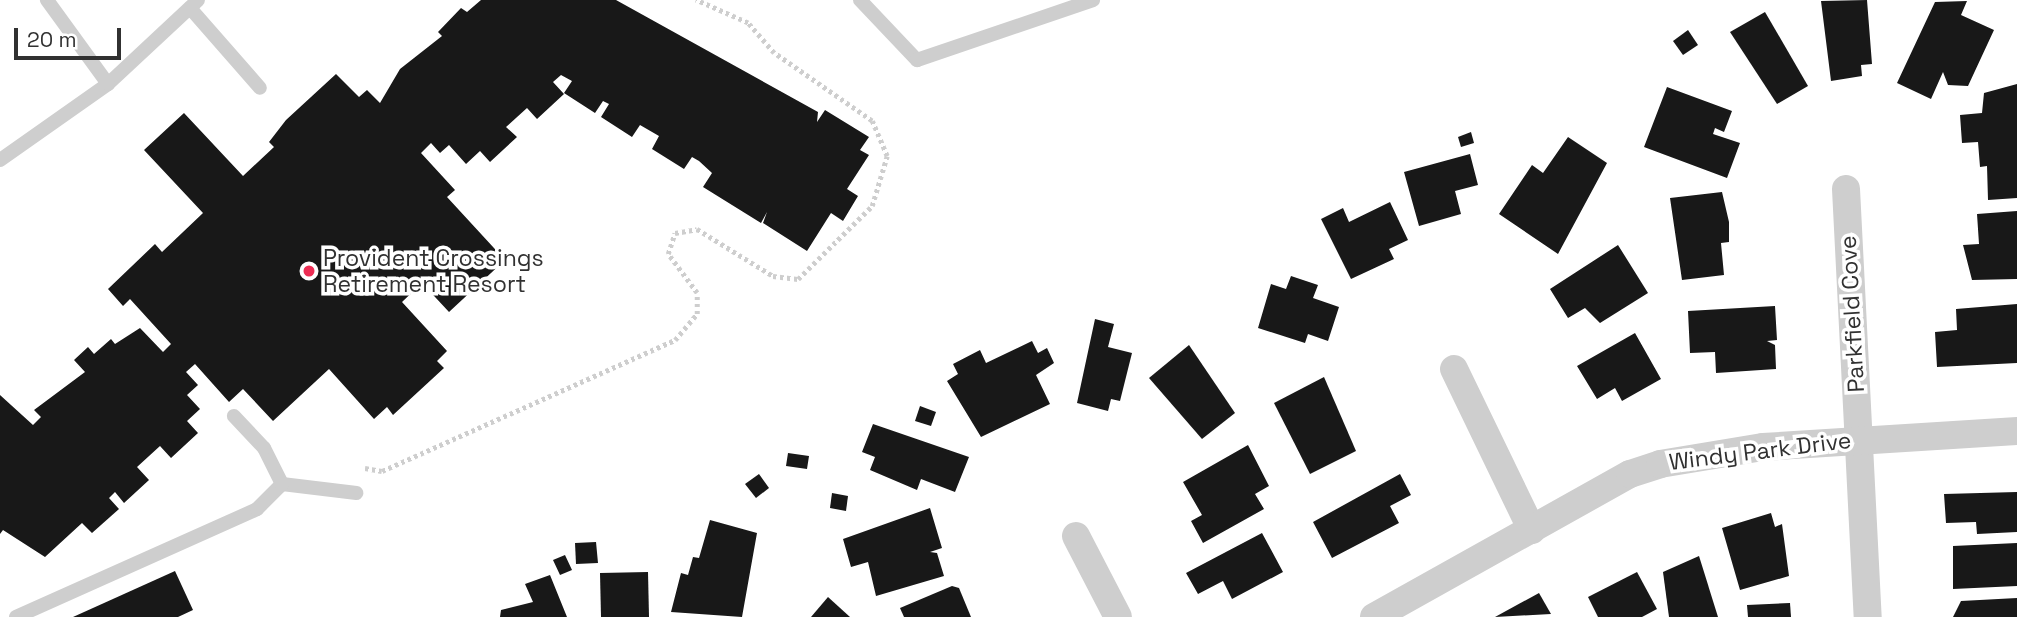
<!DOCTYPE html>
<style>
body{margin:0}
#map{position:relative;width:2017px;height:617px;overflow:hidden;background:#fff;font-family:"Space Grotesk",sans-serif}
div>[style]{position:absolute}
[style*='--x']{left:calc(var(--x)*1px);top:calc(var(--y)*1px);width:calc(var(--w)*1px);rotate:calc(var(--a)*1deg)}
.building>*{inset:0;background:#181818}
.path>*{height:4.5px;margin-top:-2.25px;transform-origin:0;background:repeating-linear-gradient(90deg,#cecece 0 3.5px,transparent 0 7px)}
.lane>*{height:14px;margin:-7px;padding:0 7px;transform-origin:7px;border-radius:7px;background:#cecece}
.street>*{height:28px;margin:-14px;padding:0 14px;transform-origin:14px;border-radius:14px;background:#cecece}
.dots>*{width:19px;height:19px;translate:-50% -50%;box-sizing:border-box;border:4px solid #fff;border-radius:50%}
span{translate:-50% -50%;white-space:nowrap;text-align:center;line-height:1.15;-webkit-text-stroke:7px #fff;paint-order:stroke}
.poi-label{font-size:23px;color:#313131}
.left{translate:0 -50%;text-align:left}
.street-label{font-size:23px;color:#313131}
.scale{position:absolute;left:14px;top:28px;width:107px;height:32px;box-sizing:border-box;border:4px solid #313131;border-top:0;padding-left:9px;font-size:21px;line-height:24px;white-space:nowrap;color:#313131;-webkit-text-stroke:5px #fff;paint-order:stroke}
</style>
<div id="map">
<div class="building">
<i style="clip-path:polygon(481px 0,616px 0,818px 112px,817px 122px,825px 110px,869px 137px,860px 150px,869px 155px,847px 189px,858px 196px,843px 221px,831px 213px,807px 251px,763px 223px,767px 212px,761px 223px,703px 187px,712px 173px,699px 161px,692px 157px,684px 169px,652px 149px,659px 136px,640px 125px,632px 137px,601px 117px,609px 104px,603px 101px,595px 113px,564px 93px,572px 81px,561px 75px,553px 82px,564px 94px,537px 119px,527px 108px,506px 127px,517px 137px,490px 162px,480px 151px,466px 164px,449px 145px,440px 153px,431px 143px,421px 153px,455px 190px,447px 197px,505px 260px,449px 312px,422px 283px,402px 302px,447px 351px,437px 361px,444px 368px,393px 415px,387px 407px,374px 419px,329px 369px,273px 421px,243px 389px,229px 402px,195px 364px,186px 372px,198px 385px,187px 395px,200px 409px,187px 421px,198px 433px,171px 458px,160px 446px,137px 467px,149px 480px,124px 503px,115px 492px,109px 498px,119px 509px,92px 533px,82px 523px,45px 557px,3px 530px,0 534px,0 395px,33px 425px,41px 417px,34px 410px,85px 372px,74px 360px,88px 347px,94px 354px,111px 339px,115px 344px,140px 328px,163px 352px,171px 344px,130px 299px,123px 306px,108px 289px,155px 244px,162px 252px,203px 213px,144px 150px,184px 113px,243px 176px,274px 147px,269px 142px,286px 120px,336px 74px,359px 97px,367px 90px,380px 103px,400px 69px,442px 36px,438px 32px,461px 8px,467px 12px)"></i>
<i style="clip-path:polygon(1867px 0,1872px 64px,1861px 65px,1862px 76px,1831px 81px,1821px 1px)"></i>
<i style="clip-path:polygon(1967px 1px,1961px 15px,1994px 30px,1968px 86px,1948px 85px,1943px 72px,1931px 99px,1897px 83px,1935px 2px)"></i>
<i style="clip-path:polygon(1765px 12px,1808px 86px,1777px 104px,1730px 32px)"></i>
<i style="clip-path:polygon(1688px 30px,1698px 45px,1683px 55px,1673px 41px)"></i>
<i style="clip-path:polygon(2017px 84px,2017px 198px,1988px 200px,1987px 166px,1980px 167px,1978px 142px,1962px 143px,1960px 115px,1982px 113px,1984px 93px)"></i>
<i style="clip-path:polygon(1667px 87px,1732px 111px,1724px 132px,1715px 128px,1713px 134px,1740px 143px,1727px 178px,1644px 147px)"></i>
<i style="clip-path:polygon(1471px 132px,1474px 143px,1461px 147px,1458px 137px)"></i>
<i style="clip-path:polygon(1568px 137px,1607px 163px,1558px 254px,1499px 214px,1532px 165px,1543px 173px)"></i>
<i style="clip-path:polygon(1470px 154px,1478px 185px,1455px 191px,1461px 214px,1419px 226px,1404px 172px)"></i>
<i style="clip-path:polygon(1722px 192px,1729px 222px,1729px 242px,1721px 243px,1724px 275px,1682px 280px,1670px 198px)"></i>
<i style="clip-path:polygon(1390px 202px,1408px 240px,1389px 249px,1394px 259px,1351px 279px,1321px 219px,1343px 208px,1349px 222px)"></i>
<i style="clip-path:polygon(2017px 211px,2017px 279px,1972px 280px,1963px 245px,1979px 244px,1977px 214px)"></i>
<i style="clip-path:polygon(1618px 245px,1648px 293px,1600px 323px,1585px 308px,1568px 318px,1550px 289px)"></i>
<i style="clip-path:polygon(1291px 276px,1318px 285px,1313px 298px,1339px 307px,1328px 341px,1308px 334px,1305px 343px,1258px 328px,1271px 284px,1286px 289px)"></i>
<i style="clip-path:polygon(2017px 304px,2017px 363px,1937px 367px,1935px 332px,1957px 330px,1956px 309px)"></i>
<i style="clip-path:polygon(1775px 306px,1777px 340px,1767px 341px,1775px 345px,1776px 369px,1716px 373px,1715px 352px,1690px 353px,1688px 311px)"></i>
<i style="clip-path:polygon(1095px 319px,1114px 324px,1108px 347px,1132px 353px,1120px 401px,1111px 399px,1108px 411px,1077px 403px)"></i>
<i style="clip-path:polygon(1635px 333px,1661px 379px,1622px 401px,1615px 388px,1597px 399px,1577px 366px)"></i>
<i style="clip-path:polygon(1032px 341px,1038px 353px,1047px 348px,1054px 363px,1036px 375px,1050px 404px,981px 437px,947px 381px,958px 374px,953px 364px,980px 350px,986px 363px)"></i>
<i style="clip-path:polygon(1189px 345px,1235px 413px,1202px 439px,1149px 378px)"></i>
<i style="clip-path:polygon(1324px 377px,1356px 451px,1310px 474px,1274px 403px)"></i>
<i style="clip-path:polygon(920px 406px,936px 412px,931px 426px,915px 421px)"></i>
<i style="clip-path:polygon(873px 424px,969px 457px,955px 492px,921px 479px,917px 490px,870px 470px,875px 457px,862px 452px)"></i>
<i style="clip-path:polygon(1248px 445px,1269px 486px,1255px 494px,1264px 509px,1203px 543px,1191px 521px,1202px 515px,1183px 482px)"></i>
<i style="clip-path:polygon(788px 453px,809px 456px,807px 469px,786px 466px)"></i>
<i style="clip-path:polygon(759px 474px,769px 488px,756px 498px,745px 484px)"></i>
<i style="clip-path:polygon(1400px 474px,1411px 495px,1390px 506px,1399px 523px,1332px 558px,1313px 522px)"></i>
<i style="clip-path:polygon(2017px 492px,2017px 532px,1977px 534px,1976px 522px,1946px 523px,1944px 494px)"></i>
<i style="clip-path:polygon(832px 493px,848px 496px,846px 511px,830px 508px)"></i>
<i style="clip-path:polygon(930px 508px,942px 548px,930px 552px,937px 553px,944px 576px,876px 596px,868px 562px,851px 567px,843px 539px)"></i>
<i style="clip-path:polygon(1771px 513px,1775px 527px,1782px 524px,1789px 576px,1740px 590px,1722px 528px)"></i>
<i style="clip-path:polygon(710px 520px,757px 533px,742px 617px,671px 612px,681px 573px,688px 575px,693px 557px,699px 558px)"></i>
<i style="clip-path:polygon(1262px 533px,1283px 572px,1232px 599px,1223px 581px,1198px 594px,1186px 573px)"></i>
<i style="clip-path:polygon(596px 542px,598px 563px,576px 564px,575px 543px)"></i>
<i style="clip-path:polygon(2017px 543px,2017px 586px,1953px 589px,1953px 546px)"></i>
<i style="clip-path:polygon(565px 555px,572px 570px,560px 575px,553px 560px)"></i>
<i style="clip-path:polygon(1699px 556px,1718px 617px,1669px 617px,1663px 572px)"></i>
<i style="clip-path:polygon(175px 571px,193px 610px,178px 617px,73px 617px)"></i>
<i style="clip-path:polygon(648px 572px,649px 617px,601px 617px,600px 573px)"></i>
<i style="clip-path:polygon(1637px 572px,1657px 609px,1642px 617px,1598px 617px,1588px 597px)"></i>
<i style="clip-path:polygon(550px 575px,567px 617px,500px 617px,501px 610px,533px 602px,525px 584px)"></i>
<i style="clip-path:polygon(952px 586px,959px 588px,971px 617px,904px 617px,900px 608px)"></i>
<i style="clip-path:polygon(1539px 593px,1551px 614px,1495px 617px)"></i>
<i style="clip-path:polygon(828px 597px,850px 617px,811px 617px)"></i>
<i style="clip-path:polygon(2017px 598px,2017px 617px,1953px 617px,1961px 601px)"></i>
<i style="clip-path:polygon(1790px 603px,1791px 617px,1748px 617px,1747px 605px)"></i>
</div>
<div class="path">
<i style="--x:365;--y:468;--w:17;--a:10"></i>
<i style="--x:382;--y:471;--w:321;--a:-24.1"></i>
<i style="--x:675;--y:340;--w:34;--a:-50"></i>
<i style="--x:697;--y:314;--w:21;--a:-90"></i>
<i style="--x:697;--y:293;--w:49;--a:-126.6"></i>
<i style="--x:668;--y:254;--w:22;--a:-72"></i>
<i style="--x:675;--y:233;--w:22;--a:-10"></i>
<i style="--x:697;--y:229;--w:89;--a:31.7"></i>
<i style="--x:773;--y:276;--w:25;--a:7"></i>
<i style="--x:798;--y:279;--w:104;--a:-44.6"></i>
<i style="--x:872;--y:206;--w:52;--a:-73.3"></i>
<i style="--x:887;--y:156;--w:38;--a:-113"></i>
<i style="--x:872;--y:121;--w:119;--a:-145.2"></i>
<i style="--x:774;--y:53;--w:40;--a:-131"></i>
<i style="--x:748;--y:23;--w:57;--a:-156.1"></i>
</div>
<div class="lane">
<i style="--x:860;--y:0;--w:83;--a:46.5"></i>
<i style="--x:917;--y:60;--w:186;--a:-18.8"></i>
<i style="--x:190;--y:8;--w:106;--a:48.8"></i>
<i style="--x:108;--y:84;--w:123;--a:-43"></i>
<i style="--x:0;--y:160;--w:132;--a:-35.1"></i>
<i style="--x:108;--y:84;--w:104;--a:-126"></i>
<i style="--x:282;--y:484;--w:75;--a:6.9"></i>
<i style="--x:16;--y:617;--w:264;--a:-24.1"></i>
<i style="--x:257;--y:509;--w:35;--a:-45"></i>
<i style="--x:282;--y:484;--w:40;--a:-116.6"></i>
<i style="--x:264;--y:448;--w:44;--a:-133.2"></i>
</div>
<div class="street">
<i style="--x:1846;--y:189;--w:429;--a:87.1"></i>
<i style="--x:1454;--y:369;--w:179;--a:64.2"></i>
<i style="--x:1076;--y:536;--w:91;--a:62.6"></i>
<i style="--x:1374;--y:617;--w:293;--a:-29.2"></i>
<i style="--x:1630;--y:474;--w:32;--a:-18"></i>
<i style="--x:1660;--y:464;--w:104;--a:-9.4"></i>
<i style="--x:1763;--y:447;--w:255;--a:-3.6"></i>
</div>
<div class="dots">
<i style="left:309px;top:271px;background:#ed2d54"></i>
</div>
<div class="poi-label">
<span class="left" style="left:323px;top:271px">Provident Crossings<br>Retirement Resort</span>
</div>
<div class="street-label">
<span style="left:1852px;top:314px;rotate:-93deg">Parkfield Cove</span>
<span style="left:1760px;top:451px;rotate:-7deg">Windy Park Drive</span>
</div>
<div class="scale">20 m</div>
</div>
